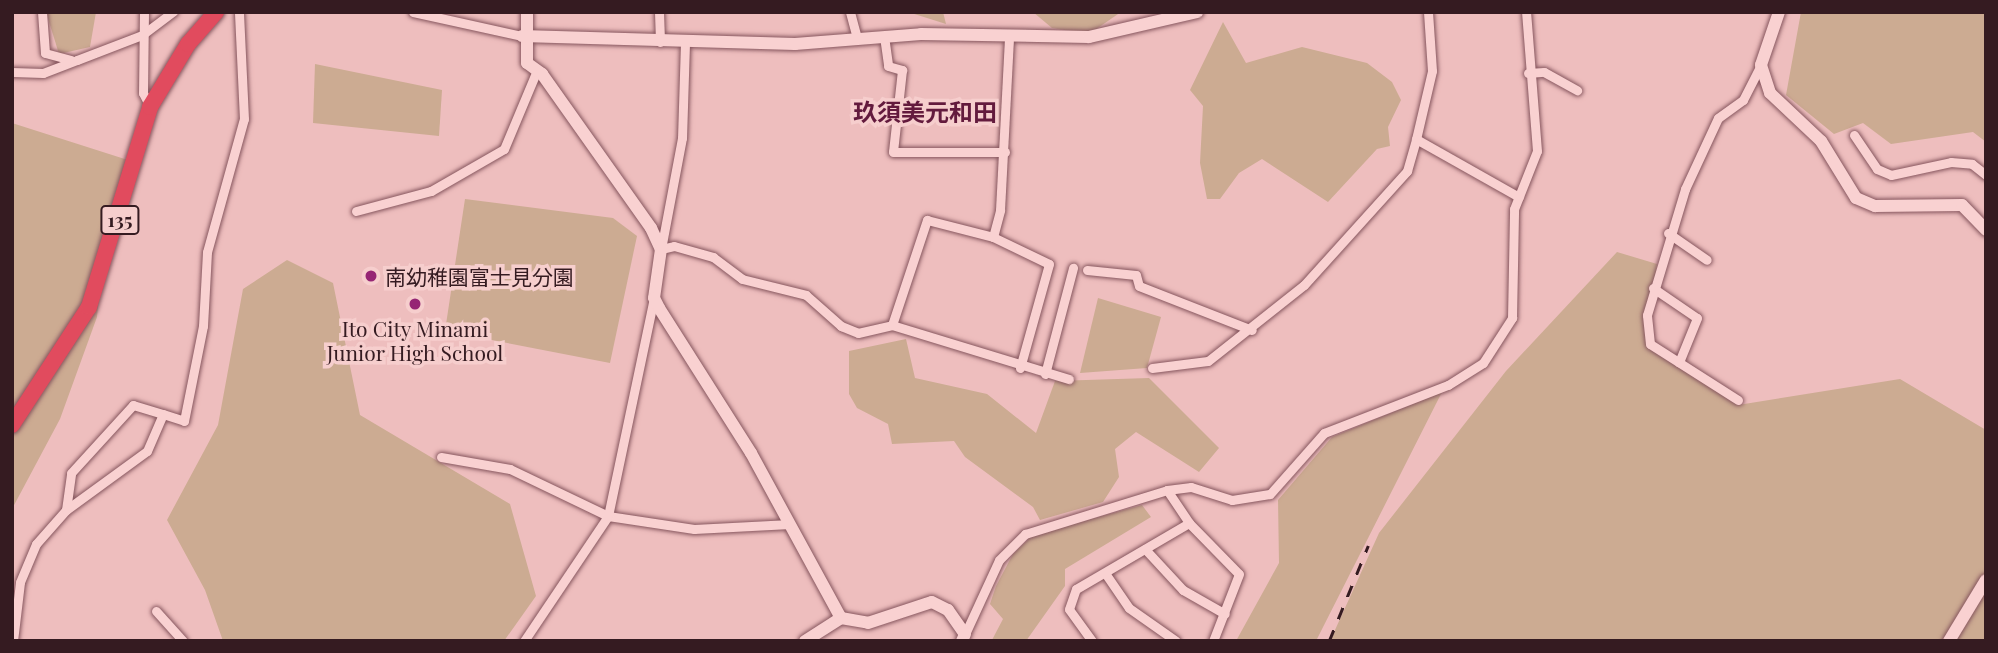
<!DOCTYPE html>
<meta charset="utf-8">
<style>
body{margin:0}
#map{position:relative;width:1998px;height:653px;overflow:hidden;background:#eebebe;font-family:"Playfair Display","Noto Sans JP",serif}
div>[style]{position:absolute}
[style*='--x']{left:calc(var(--x)*1px);top:calc(var(--y)*1px);width:calc(var(--w)*1px);rotate:calc(var(--a)*1deg)}
.green>*{inset:0;background:#ccab92}
.roads{filter:drop-shadow(0 0 2px #86565e) drop-shadow(0 0 2px #86565e)}
.street>*{height:9px;margin:-4.5px;padding:0 4.5px;transform-origin:4.5px;border-radius:4.5px;background:#f9d1d1}
.secondary>*{height:12px;margin:-6px;padding:0 6px;transform-origin:6px;border-radius:6px;background:#f9d1d1}
.highway>*{height:16px;margin:-8px;padding:0 8px;transform-origin:8px;border-radius:8px;background:#e14b5e}
.rail>*{height:2.5px;margin-top:-1.25px;transform-origin:0;background:repeating-linear-gradient(90deg,#351b21 0 12px,transparent 0 24px)}
.dots>*{width:19px;height:19px;translate:-50% -50%;box-sizing:border-box;border:4px solid #f6cecd;border-radius:50%}
span{translate:-50% -50%;white-space:nowrap;text-align:center;line-height:1.15;-webkit-text-stroke:7px #f6cecd;paint-order:stroke}
.shield-label span{padding:2px 5px;background:#f6cecd;border:2px solid;border-radius:5px;-webkit-text-stroke-width:0}
.shield-label{font-size:19px;color:#351b21;font-weight:700}
.poi-label{font-size:21px;color:#351b21}
.left{translate:0 -50%;text-align:left}
.quarter-label{font-size:24px;color:#631a3d;font-weight:700}
.frame{position:absolute;inset:0;border:14px solid #351b21;pointer-events:none}
</style>
<div id="map">
<div class="green">
<i style="clip-path:polygon(46px 12px,96px 12px,90px 47px,59px 54px)"></i>
<i style="clip-path:polygon(908px 12px,943px 12px,946px 24px)"></i>
<i style="clip-path:polygon(1033px 12px,1121px 12px,1089px 34px,1052px 28px)"></i>
<i style="clip-path:polygon(1801px 12px,1986px 12px,1986px 142px,1973px 132px,1891px 144px,1863px 123px,1834px 134px,1786px 95px)"></i>
<i style="clip-path:polygon(1223px 22px,1246px 63px,1302px 47px,1367px 63px,1392px 82px,1401px 100px,1388px 127px,1390px 146px,1377px 149px,1328px 202px,1262px 159px,1239px 173px,1220px 199px,1207px 199px,1200px 163px,1203px 106px,1190px 90px)"></i>
<i style="clip-path:polygon(315px 64px,442px 90px,439px 136px,313px 123px)"></i>
<i style="clip-path:polygon(12px 123px,131px 161px,103px 250px,97px 317px,60px 419px,12px 509px)"></i>
<i style="clip-path:polygon(465px 199px,613px 218px,637px 236px,610px 363px,445px 331px)"></i>
<i style="clip-path:polygon(1617px 252px,1657px 264px,1646px 346px,1738px 405px,1900px 379px,1986px 430px,1986px 641px,1330px 641px,1379px 533px,1506px 371px)"></i>
<i style="clip-path:polygon(287px 260px,333px 283px,360px 415px,510px 504px,536px 596px,504px 641px,223px 641px,205px 590px,167px 520px,218px 425px,243px 289px)"></i>
<i style="clip-path:polygon(1098px 298px,1161px 317px,1147px 368px,1080px 373px)"></i>
<i style="clip-path:polygon(906px 339px,915px 378px,987px 394px,1036px 433px,1055px 381px,1149px 378px,1219px 448px,1199px 472px,1136px 432px,1115px 449px,1119px 477px,1103px 502px,1040px 520px,1033px 507px,965px 457px,954px 441px,892px 444px,888px 424px,857px 408px,849px 394px,849px 351px)"></i>
<i style="clip-path:polygon(1442px 392px,1316px 641px,1236px 641px,1279px 563px,1278px 500px,1332px 437px)"></i>
<i style="clip-path:polygon(1142px 505px,1151px 517px,1065px 569px,1065px 586px,1026px 641px,992px 640px,1003px 619px,990px 604px,996px 586px,1013px 554px,1033px 535px)"></i>
</div>
<div class="roads">
<div class="street">
<i style="--x:42;--y:12;--w:41;--a:85.8"></i>
<i style="--x:45;--y:53;--w:27;--a:15"></i>
<i style="--x:144;--y:12;--w:81;--a:90.7"></i>
<i style="--x:143;--y:93;--w:16;--a:63"></i>
<i style="--x:413;--y:12;--w:112;--a:12.4"></i>
<i style="--x:659;--y:12;--w:30;--a:88"></i>
<i style="--x:850;--y:12;--w:27;--a:75"></i>
<i style="--x:1428;--y:12;--w:59;--a:86.1"></i>
<i style="--x:1432;--y:71;--w:70;--a:103.2"></i>
<i style="--x:1416;--y:139;--w:118;--a:29.4"></i>
<i style="--x:884;--y:36;--w:30;--a:82"></i>
<i style="--x:888;--y:66;--w:15;--a:16"></i>
<i style="--x:902;--y:70;--w:82;--a:96.3"></i>
<i style="--x:893;--y:152;--w:112;--a:0"></i>
<i style="--x:685;--y:43;--w:95;--a:91.8"></i>
<i style="--x:682;--y:138;--w:113;--a:100.7"></i>
<i style="--x:661;--y:249;--w:13;--a:-13"></i>
<i style="--x:674;--y:246;--w:41;--a:15.8"></i>
<i style="--x:713;--y:257;--w:36;--a:37"></i>
<i style="--x:742;--y:279;--w:66;--a:14"></i>
<i style="--x:806;--y:295;--w:47;--a:41.5"></i>
<i style="--x:841;--y:326;--w:18;--a:22"></i>
<i style="--x:858;--y:333;--w:35;--a:-13"></i>
<i style="--x:892;--y:325;--w:185;--a:17"></i>
<i style="--x:12;--y:72;--w:31;--a:2"></i>
<i style="--x:43;--y:73;--w:36;--a:-21"></i>
<i style="--x:77;--y:60;--w:70;--a:-21"></i>
<i style="--x:142;--y:35;--w:39;--a:-37"></i>
<i style="--x:1528;--y:73;--w:16;--a:-4"></i>
<i style="--x:1544;--y:72;--w:38;--a:29"></i>
<i style="--x:1854;--y:135;--w:41;--a:55.9"></i>
<i style="--x:1877;--y:169;--w:15;--a:23"></i>
<i style="--x:1891;--y:175;--w:61;--a:-12.2"></i>
<i style="--x:1951;--y:162;--w:21;--a:5"></i>
<i style="--x:1972;--y:164;--w:18;--a:38"></i>
<i style="--x:356;--y:211;--w:78;--a:-14.9"></i>
<i style="--x:431;--y:191;--w:84;--a:-29.9"></i>
<i style="--x:504;--y:149;--w:86;--a:-67.3"></i>
<i style="--x:1668;--y:233;--w:47;--a:34.7"></i>
<i style="--x:993;--y:237;--w:28;--a:-75"></i>
<i style="--x:1000;--y:210;--w:173;--a:-87"></i>
<i style="--x:1087;--y:270;--w:49;--a:5.8"></i>
<i style="--x:1136;--y:275;--w:11;--a:75"></i>
<i style="--x:1139;--y:286;--w:121;--a:21.3"></i>
<i style="--x:1653;--y:288;--w:53;--a:34.3"></i>
<i style="--x:1697;--y:318;--w:48;--a:112.2"></i>
<i style="--x:892;--y:325;--w:111;--a:-71.6"></i>
<i style="--x:927;--y:220;--w:68;--a:14.4"></i>
<i style="--x:993;--y:237;--w:62;--a:25.7"></i>
<i style="--x:1049;--y:264;--w:108;--a:105.6"></i>
<i style="--x:1152;--y:368;--w:56;--a:-7.1"></i>
<i style="--x:1208;--y:361;--w:122;--a:-38.4"></i>
<i style="--x:1304;--y:285;--w:154;--a:-47.9"></i>
<i style="--x:1407;--y:171;--w:33;--a:-74"></i>
<i style="--x:1045;--y:374;--w:110;--a:-75.2"></i>
<i style="--x:1738;--y:400;--w:104;--a:-147.5"></i>
<i style="--x:1650;--y:344;--w:29;--a:-96"></i>
<i style="--x:1647;--y:315;--w:132;--a:-73.2"></i>
<i style="--x:1685;--y:189;--w:78;--a:-65.1"></i>
<i style="--x:1718;--y:118;--w:31;--a:-36"></i>
<i style="--x:1743;--y:100;--w:39;--a:-63"></i>
<i style="--x:441;--y:457;--w:70;--a:9.9"></i>
<i style="--x:510;--y:469;--w:109;--a:25.6"></i>
<i style="--x:608;--y:516;--w:87;--a:8.6"></i>
<i style="--x:694;--y:529;--w:96;--a:-3"></i>
<i style="--x:1167;--y:490;--w:40;--a:56"></i>
<i style="--x:1189;--y:523;--w:71;--a:45.6"></i>
<i style="--x:1239;--y:574;--w:72;--a:111.2"></i>
<i style="--x:66;--y:510;--w:37;--a:-82"></i>
<i style="--x:71;--y:473;--w:92;--a:-47.6"></i>
<i style="--x:133;--y:405;--w:31;--a:17"></i>
<i style="--x:1145;--y:549;--w:56;--a:47.2"></i>
<i style="--x:1183;--y:590;--w:48;--a:29.7"></i>
<i style="--x:1105;--y:573;--w:42;--a:55.6"></i>
<i style="--x:1129;--y:608;--w:57;--a:35.1"></i>
<i style="--x:156;--y:611;--w:40;--a:48"></i>
<i style="--x:965;--y:634;--w:81;--a:-65.3"></i>
<i style="--x:999;--y:560;--w:37;--a:-45"></i>
<i style="--x:1025;--y:534;--w:149;--a:-17.2"></i>
<i style="--x:1167;--y:490;--w:24;--a:-7"></i>
<i style="--x:1191;--y:487;--w:43;--a:17.6"></i>
<i style="--x:1232;--y:500;--w:38;--a:-9"></i>
<i style="--x:1270;--y:494;--w:81;--a:-48.5"></i>
<i style="--x:1324;--y:433;--w:133;--a:-21.2"></i>
<i style="--x:1448;--y:385;--w:41;--a:-32.2"></i>
<i style="--x:1483;--y:363;--w:54;--a:-57.2"></i>
<i style="--x:1512;--y:318;--w:109;--a:-88.9"></i>
<i style="--x:1514;--y:209;--w:62;--a:-68.4"></i>
<i style="--x:1537;--y:151;--w:139;--a:-94.5"></i>
<i style="--x:13;--y:641;--w:59;--a:-83.2"></i>
<i style="--x:20;--y:582;--w:41;--a:-67.2"></i>
<i style="--x:36;--y:544;--w:45;--a:-48.6"></i>
<i style="--x:66;--y:510;--w:100;--a:-36.1"></i>
<i style="--x:147;--y:451;--w:40;--a:-66.6"></i>
<i style="--x:163;--y:414;--w:22;--a:18"></i>
<i style="--x:184;--y:421;--w:97;--a:-78.7"></i>
<i style="--x:203;--y:326;--w:74;--a:-86.9"></i>
<i style="--x:207;--y:252;--w:138;--a:-74.5"></i>
<i style="--x:244;--y:119;--w:107;--a:-92.7"></i>
<i style="--x:524;--y:641;--w:151;--a:-56.1"></i>
<i style="--x:608;--y:516;--w:223;--a:-78.1"></i>
<i style="--x:1092;--y:641;--w:39;--a:-126"></i>
<i style="--x:1069;--y:609;--w:21;--a:-71"></i>
<i style="--x:1076;--y:589;--w:131;--a:-30.3"></i>
</div>
<div class="secondary">
<i style="--x:527;--y:12;--w:51;--a:90"></i>
<i style="--x:527;--y:63;--w:19;--a:36"></i>
<i style="--x:542;--y:74;--w:189;--a:54.7"></i>
<i style="--x:651;--y:228;--w:23;--a:65"></i>
<i style="--x:661;--y:249;--w:49;--a:98.1"></i>
<i style="--x:654;--y:298;--w:11;--a:63"></i>
<i style="--x:659;--y:308;--w:172;--a:57.6"></i>
<i style="--x:751;--y:453;--w:188;--a:61.4"></i>
<i style="--x:841;--y:618;--w:27;--a:10"></i>
<i style="--x:868;--y:623;--w:67;--a:-18.2"></i>
<i style="--x:932;--y:602;--w:18;--a:27"></i>
<i style="--x:948;--y:610;--w:29;--a:55"></i>
<i style="--x:965;--y:634;--w:8;--a:113"></i>
<i style="--x:1779;--y:12;--w:56;--a:108.8"></i>
<i style="--x:1761;--y:65;--w:29;--a:72"></i>
<i style="--x:1770;--y:93;--w:70;--a:43.3"></i>
<i style="--x:1821;--y:141;--w:67;--a:58.4"></i>
<i style="--x:1856;--y:198;--w:21;--a:23"></i>
<i style="--x:1875;--y:206;--w:87;--a:-0.7"></i>
<i style="--x:1962;--y:205;--w:35;--a:46"></i>
<i style="--x:522;--y:36;--w:273;--a:1.7"></i>
<i style="--x:795;--y:44;--w:126;--a:-4.5"></i>
<i style="--x:921;--y:34;--w:168;--a:1"></i>
<i style="--x:1089;--y:37;--w:111;--a:-13"></i>
<i style="--x:805;--y:641;--w:43;--a:-32.6"></i>
<i style="--x:1949;--y:641;--w:71;--a:-58.8"></i>
</div>
<div class="highway">
<i style="--x:12;--y:425;--w:141;--a:-56.9"></i>
<i style="--x:89;--y:307;--w:209;--a:-73"></i>
<i style="--x:150;--y:107;--w:74;--a:-58.9"></i>
<i style="--x:188;--y:44;--w:43;--a:-48.8"></i>
</div>
</div>
<div class="rail">
<i style="--x:1329;--y:641;--w:103;--a:-67.7"></i>
</div>
<div class="dots">
<i style="left:371px;top:276px;background:#962574"></i>
<i style="left:415px;top:304px;background:#962574"></i>
</div>
<div class="shield-label">
<span style="left:120px;top:220px">135</span>
</div>
<div class="poi-label">
<span class="left" style="left:385px;top:276px">南幼稚園富士見分園</span>
<span style="left:415px;top:340px">Ito City Minami<br>Junior High School</span>
</div>
<div class="quarter-label">
<span style="left:925px;top:112px">玖須美元和田</span>
</div>
<div class="frame"></div>
</div>
